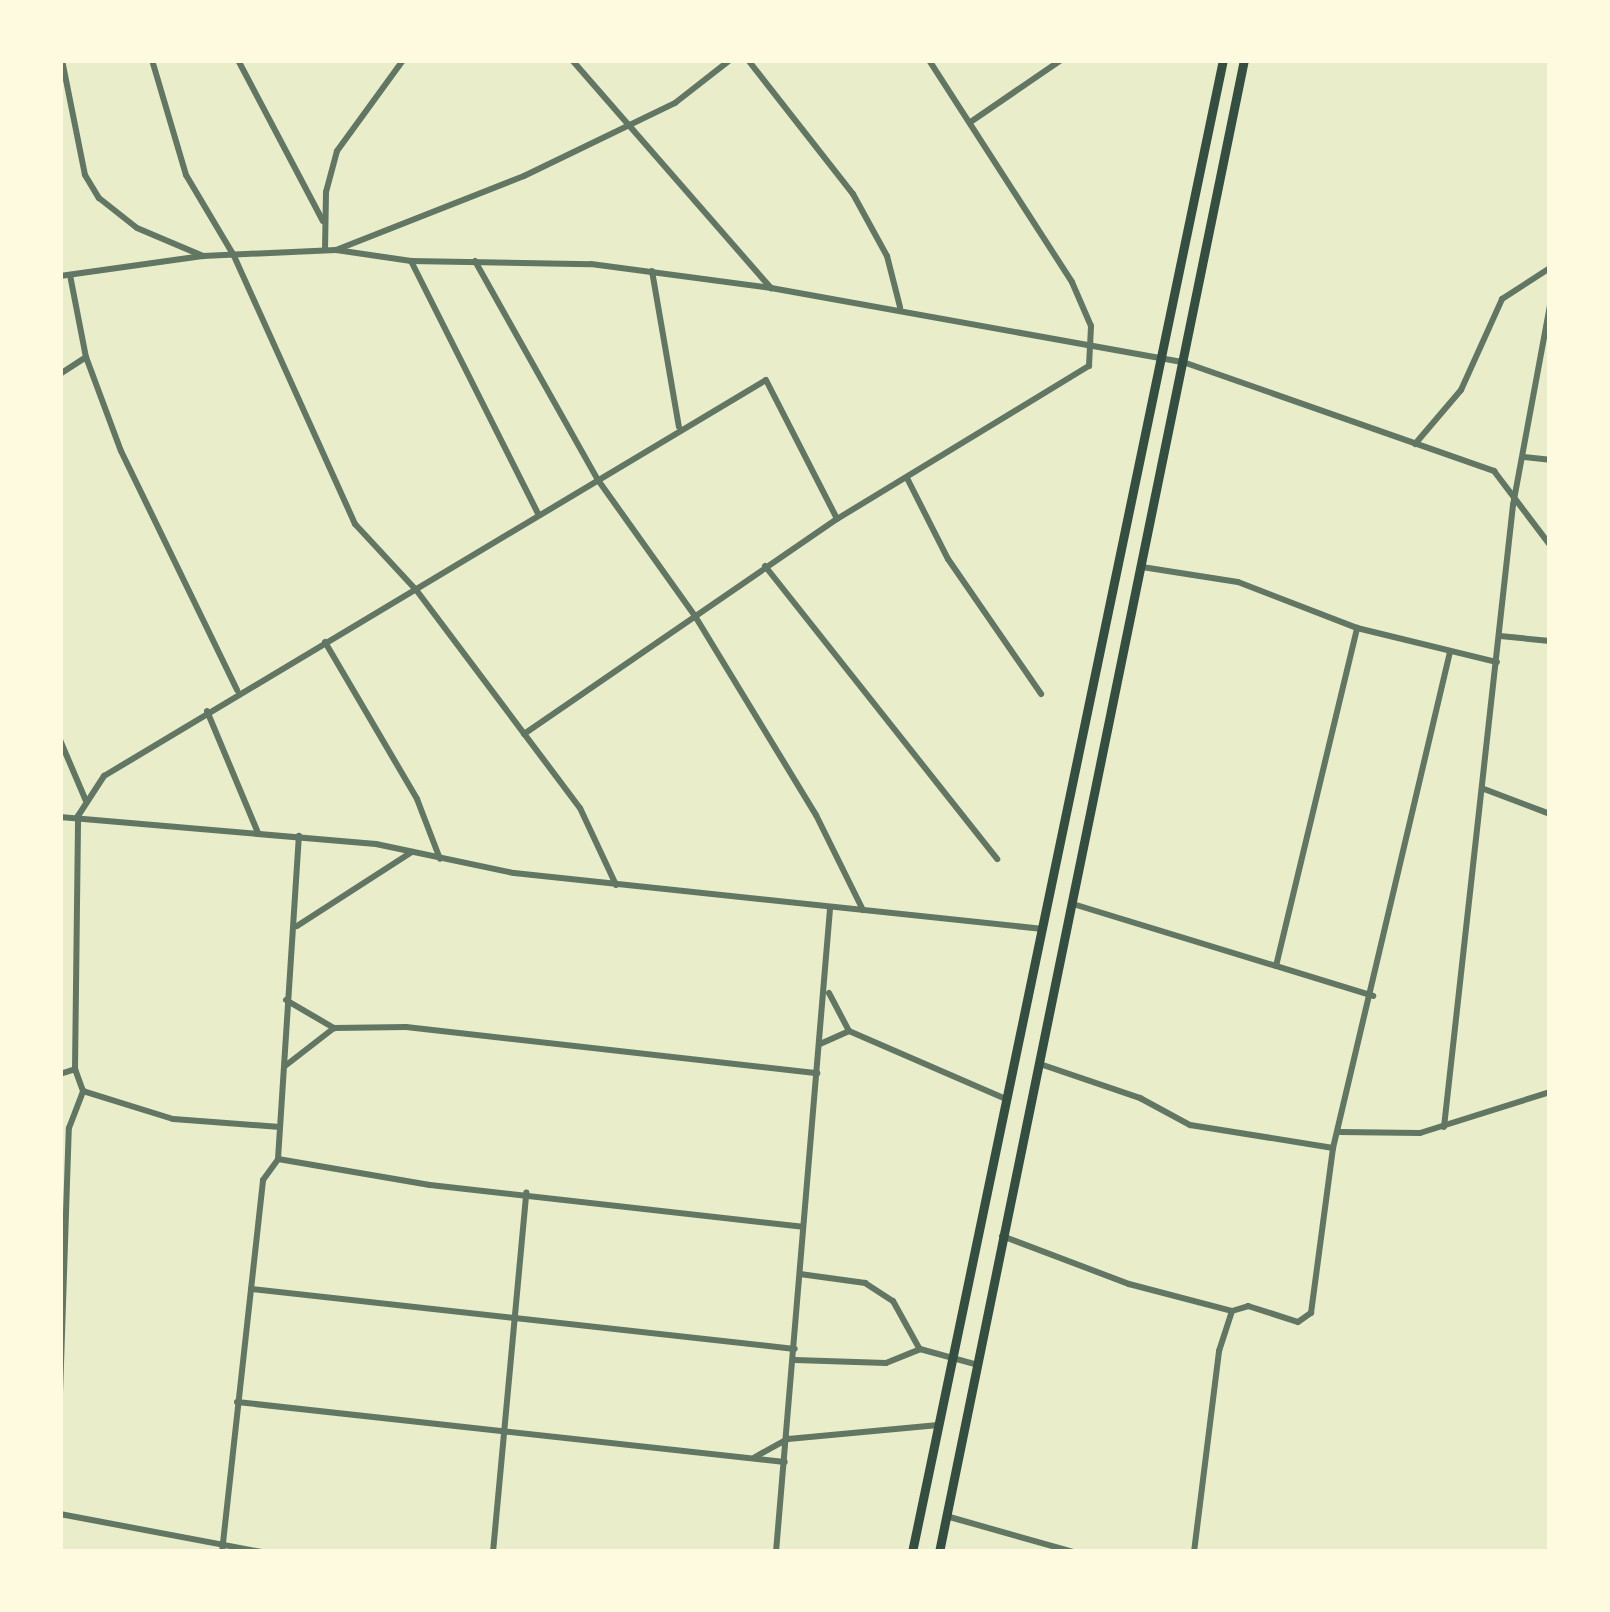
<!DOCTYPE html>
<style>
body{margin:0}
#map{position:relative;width:1610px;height:1612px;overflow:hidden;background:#e9edc9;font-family:Jost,sans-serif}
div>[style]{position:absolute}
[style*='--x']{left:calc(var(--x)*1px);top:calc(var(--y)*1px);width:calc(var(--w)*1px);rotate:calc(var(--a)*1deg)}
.minor>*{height:6px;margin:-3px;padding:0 3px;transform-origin:3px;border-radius:3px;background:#617663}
.secondary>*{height:9px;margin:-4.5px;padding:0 4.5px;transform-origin:4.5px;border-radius:4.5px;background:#344e41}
span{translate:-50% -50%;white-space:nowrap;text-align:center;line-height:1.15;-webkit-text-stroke:9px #fefae0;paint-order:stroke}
.frame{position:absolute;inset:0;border:63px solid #fefae0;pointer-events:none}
</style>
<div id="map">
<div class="minor">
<i style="--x:62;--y:60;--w:117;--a:78.7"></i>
<i style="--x:85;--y:175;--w:27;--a:59"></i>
<i style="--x:99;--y:198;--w:48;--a:38.3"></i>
<i style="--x:137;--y:228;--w:72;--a:23"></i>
<i style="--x:152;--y:60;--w:120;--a:73.5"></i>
<i style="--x:186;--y:175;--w:94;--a:59.3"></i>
<i style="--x:234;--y:256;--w:294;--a:65.7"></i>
<i style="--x:355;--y:524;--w:91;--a:47.2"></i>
<i style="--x:417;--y:591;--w:271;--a:53.1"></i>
<i style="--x:580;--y:808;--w:85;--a:64.9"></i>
<i style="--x:238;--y:60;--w:182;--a:62.2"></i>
<i style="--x:572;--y:60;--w:303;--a:48.9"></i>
<i style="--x:771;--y:288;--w:419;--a:10.2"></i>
<i style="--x:1183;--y:362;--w:330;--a:19.3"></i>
<i style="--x:1494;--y:471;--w:93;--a:52.9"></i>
<i style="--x:748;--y:60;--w:170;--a:51.9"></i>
<i style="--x:853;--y:194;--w:71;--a:61.3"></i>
<i style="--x:887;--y:256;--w:53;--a:75.7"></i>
<i style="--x:972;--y:121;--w:108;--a:-34.4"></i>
<i style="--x:325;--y:250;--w:58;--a:-89"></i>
<i style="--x:326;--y:192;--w:42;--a:-75"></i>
<i style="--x:337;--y:151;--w:112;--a:-54"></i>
<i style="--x:336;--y:250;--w:76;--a:8.3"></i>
<i style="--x:411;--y:261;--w:180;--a:1"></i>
<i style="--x:591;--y:264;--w:182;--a:7.6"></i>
<i style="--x:411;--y:261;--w:283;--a:63.3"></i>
<i style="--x:475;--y:261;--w:251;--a:60.7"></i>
<i style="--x:598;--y:480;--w:167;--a:54.5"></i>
<i style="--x:695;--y:616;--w:233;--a:58.7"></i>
<i style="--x:816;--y:815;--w:106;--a:63.7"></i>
<i style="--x:652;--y:271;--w:158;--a:80.2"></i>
<i style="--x:70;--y:275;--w:84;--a:79"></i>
<i style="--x:86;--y:357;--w:100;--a:69.6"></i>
<i style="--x:121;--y:451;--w:266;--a:64.1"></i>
<i style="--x:60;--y:276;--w:144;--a:-8"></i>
<i style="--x:203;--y:256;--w:133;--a:-2.6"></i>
<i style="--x:336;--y:250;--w:202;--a:-21.5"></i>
<i style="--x:524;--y:176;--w:168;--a:-25.8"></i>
<i style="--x:675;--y:103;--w:70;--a:-38"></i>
<i style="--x:60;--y:374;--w:31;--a:-33"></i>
<i style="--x:1415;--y:444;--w:71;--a:-49.6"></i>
<i style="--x:1461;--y:390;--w:100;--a:-65.7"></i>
<i style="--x:1502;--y:299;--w:57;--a:-32.9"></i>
<i style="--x:1523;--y:457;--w:27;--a:6"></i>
<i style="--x:907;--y:478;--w:91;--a:63.2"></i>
<i style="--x:948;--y:559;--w:164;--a:55.4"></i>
<i style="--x:765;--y:566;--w:374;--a:51.6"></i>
<i style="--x:1142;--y:567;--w:97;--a:8.9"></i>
<i style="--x:1238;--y:582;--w:128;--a:21.1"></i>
<i style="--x:1357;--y:628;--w:144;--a:13.7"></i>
<i style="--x:1500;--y:636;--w:50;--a:5.7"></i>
<i style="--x:325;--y:642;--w:182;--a:59.6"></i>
<i style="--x:417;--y:799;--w:64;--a:69"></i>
<i style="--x:207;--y:711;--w:132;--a:67.3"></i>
<i style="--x:524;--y:734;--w:380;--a:-34.5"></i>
<i style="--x:837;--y:519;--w:295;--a:-31.3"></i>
<i style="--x:1089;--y:366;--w:40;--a:-87.1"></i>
<i style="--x:1091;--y:326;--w:48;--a:-113.4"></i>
<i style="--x:1072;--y:282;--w:264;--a:-122.8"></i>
<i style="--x:60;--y:740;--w:66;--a:66.9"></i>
<i style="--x:1484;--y:789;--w:71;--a:20.7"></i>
<i style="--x:60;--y:817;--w:317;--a:4.9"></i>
<i style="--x:376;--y:844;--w:141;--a:11.9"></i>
<i style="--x:514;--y:873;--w:532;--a:6.04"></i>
<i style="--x:1073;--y:904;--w:314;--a:17"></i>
<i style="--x:297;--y:926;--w:137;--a:-32.8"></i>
<i style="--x:1276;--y:966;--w:348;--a:-76.5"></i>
<i style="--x:829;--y:993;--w:43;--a:62.2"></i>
<i style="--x:849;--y:1031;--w:171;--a:23.4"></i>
<i style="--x:286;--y:1000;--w:56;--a:30.3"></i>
<i style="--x:334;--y:1028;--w:72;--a:-0.8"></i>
<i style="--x:406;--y:1027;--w:414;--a:6.4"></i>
<i style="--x:820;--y:1044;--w:32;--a:-24"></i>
<i style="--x:1040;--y:1064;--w:106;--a:18.8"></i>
<i style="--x:1140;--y:1098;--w:57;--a:28.4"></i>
<i style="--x:1190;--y:1125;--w:145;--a:9.1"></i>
<i style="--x:285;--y:1066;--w:62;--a:-37.8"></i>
<i style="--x:60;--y:1074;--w:16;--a:-18"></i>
<i style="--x:280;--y:1127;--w:107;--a:-175.7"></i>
<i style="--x:173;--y:1119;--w:94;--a:-162.7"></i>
<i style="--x:83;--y:1091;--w:23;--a:-110"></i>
<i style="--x:75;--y:1069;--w:253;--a:-89.3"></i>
<i style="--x:78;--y:816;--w:48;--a:-57"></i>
<i style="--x:104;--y:776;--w:771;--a:-30.89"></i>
<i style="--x:766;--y:380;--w:156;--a:62.9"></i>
<i style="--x:1444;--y:1127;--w:626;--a:-83.67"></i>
<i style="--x:1513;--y:505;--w:203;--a:-79.5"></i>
<i style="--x:1340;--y:1132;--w:80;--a:0.7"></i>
<i style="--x:1420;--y:1133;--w:136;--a:-17.5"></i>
<i style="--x:278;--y:1159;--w:154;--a:9.7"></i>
<i style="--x:430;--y:1185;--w:375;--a:6.4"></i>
<i style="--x:1002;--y:1236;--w:136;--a:20.7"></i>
<i style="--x:1129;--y:1284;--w:106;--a:14.7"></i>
<i style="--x:800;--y:1274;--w:66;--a:7.9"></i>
<i style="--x:865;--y:1283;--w:33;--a:33"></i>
<i style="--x:893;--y:1301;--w:54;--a:61"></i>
<i style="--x:251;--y:1289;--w:547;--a:6.29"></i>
<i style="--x:795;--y:1360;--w:91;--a:1.9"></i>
<i style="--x:886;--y:1363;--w:37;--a:-22"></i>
<i style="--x:920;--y:1349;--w:57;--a:15.3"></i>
<i style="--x:60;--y:1394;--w:266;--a:-88.1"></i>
<i style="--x:69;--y:1128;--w:40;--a:-69"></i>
<i style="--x:237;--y:1402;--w:551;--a:6.25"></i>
<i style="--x:755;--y:1457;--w:38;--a:-29"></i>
<i style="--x:788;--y:1439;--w:151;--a:-5.3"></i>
<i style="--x:60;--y:1514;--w:205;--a:10.7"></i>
<i style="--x:946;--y:1516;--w:132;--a:15.8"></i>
<i style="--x:222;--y:1552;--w:374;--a:-83.7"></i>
<i style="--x:263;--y:1180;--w:26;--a:-54"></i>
<i style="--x:278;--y:1159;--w:324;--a:-86.3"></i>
<i style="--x:493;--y:1552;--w:361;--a:-84.7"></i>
<i style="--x:776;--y:1552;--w:645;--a:-85.2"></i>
<i style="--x:1194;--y:1552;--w:203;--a:-82.9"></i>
<i style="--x:1219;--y:1351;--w:42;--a:-72"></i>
<i style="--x:1232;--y:1311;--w:17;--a:-17"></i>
<i style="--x:1248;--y:1306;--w:52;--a:17.7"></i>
<i style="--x:1298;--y:1322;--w:16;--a:-35"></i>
<i style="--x:1311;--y:1313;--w:166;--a:-82.4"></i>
<i style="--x:1333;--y:1148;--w:510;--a:-76.73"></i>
</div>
<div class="secondary">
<i style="--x:912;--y:1552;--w:1524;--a:-78.23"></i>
<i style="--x:939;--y:1552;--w:1523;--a:-78.45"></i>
</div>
<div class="frame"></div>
</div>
